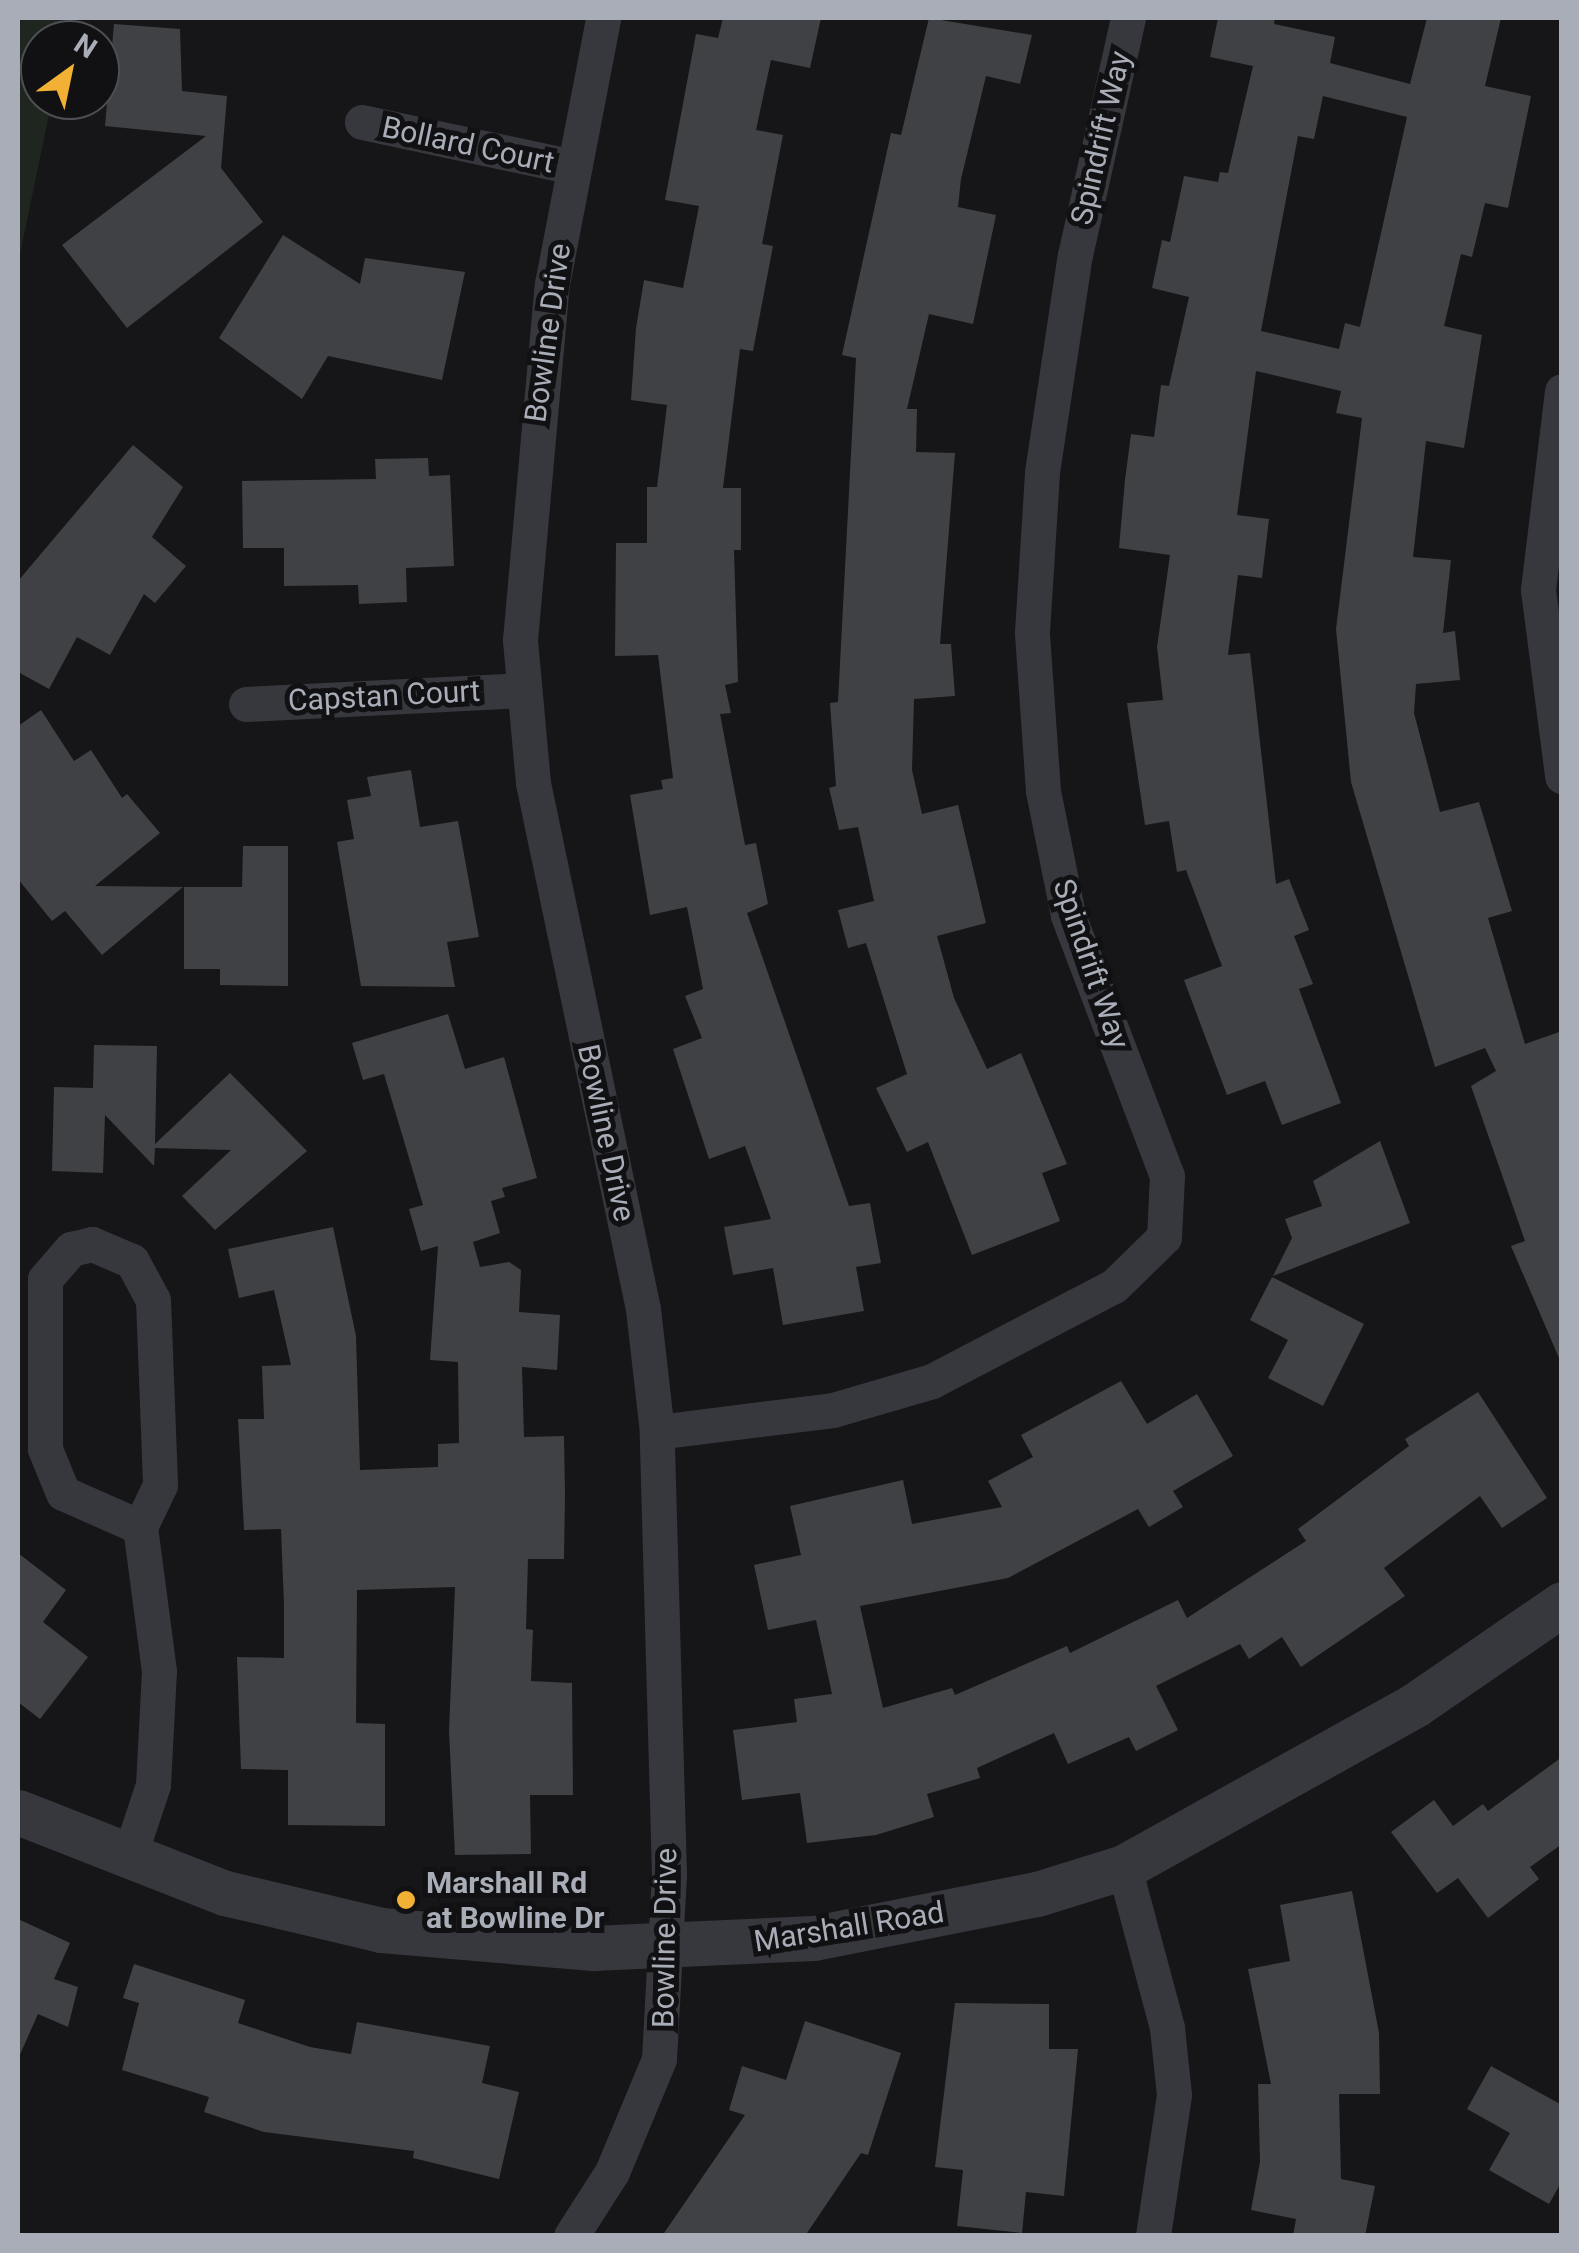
<!DOCTYPE html>
<style>
body{margin:0}
#map{position:relative;width:1579px;height:2253px;overflow:hidden;background:#161618;font-family:Roboto,sans-serif}
div>[style]{position:absolute}
[style*='--x']{left:calc(var(--x)*1px);top:calc(var(--y)*1px);width:calc(var(--w)*1px);rotate:calc(var(--a)*1deg)}
.green>*{inset:0;background:#1e261f}
.building>*{inset:0;background:#404145}
.minor>*{height:35px;margin:-17.5px;padding:0 17.5px;transform-origin:17.5px;border-radius:17.5px;background:#37383d}
.tertiary>*{height:45px;margin:-22.5px;padding:0 22.5px;transform-origin:22.5px;border-radius:22.5px;background:#37383d}
.dots>*{width:28px;height:28px;translate:-50% -50%;box-sizing:border-box;border:5px solid #111113;border-radius:50%}
span{translate:-50% -50%;white-space:nowrap;text-align:center;line-height:1.15;-webkit-text-stroke:10px #111113;paint-order:stroke}
.street-label{font-size:30px;color:#a8adb8}
.poi-label{font-size:30px;color:#a8adb8;font-weight:700}
.left{translate:0 -50%;text-align:left}
.frame{position:absolute;inset:0;border:20px solid #a8adb8;pointer-events:none}
.north{position:absolute;left:20px;top:20px;width:100px;height:100px;box-sizing:border-box;background:#111113;border:2px solid #4d4f55;border-radius:50%;rotate:33deg;font-size:28px;font-weight:700;line-height:40px;text-align:center;color:#a8adb8}
.north::after{content:'';display:block;margin:auto;width:35px;height:45px;background:#f2b134;clip-path:polygon(50% 0,100% 100%,50% 72%,0 100%)}
</style>
<div id="map">
<div class="green">
<i style="clip-path:polygon(18px 18px,69px 18px,64px 40px,40px 40px,40px 100px,52px 100px,18px 264px)"></i>
</div>
<div class="building">
<i style="clip-path:polygon(723px 18px,821px 18px,810px 68px,771px 60px,756px 130px,783px 135px,762px 244px,773px 246px,753px 351px,740px 349px,723px 488px,741px 488px,741px 550px,734px 550px,738px 682px,725px 685px,731px 713px,720px 714px,745px 845px,756px 843px,768px 904px,747px 913px,849px 1206px,870px 1203px,881px 1263px,856px 1267px,864px 1311px,783px 1325px,773px 1268px,733px 1275px,724px 1227px,771px 1219px,745px 1146px,709px 1159px,673px 1049px,702px 1038px,685px 996px,703px 989px,687px 907px,650px 915px,630px 795px,663px 789px,661px 780px,673px 778px,658px 655px,615px 656px,616px 543px,647px 543px,647px 487px,657px 487px,667px 405px,631px 400px,636px 328px,644px 280px,683px 288px,699px 206px,665px 200px,696px 34px,718px 38px)"></i>
<i style="clip-path:polygon(929px 18px,1032px 35px,1020px 84px,986px 76px,961px 179px,958px 207px,996px 215px,973px 324px,929px 314px,907px 409px,917px 409px,916px 452px,955px 453px,940px 644px,951px 644px,955px 696px,914px 699px,912px 770px,922px 814px,958px 805px,986px 923px,937px 936px,954px 998px,987px 1069px,1021px 1053px,1067px 1164px,1042px 1173px,1060px 1221px,972px 1255px,928px 1142px,907px 1152px,876px 1088px,907px 1074px,866px 943px,848px 948px,838px 910px,874px 901px,858px 827px,839px 830px,829px 788px,836px 786px,830px 703px,838px 702px,856px 358px,842px 355px,891px 133px,901px 135px)"></i>
<i style="clip-path:polygon(evenodd,1218px 18px,1275px 18px,1274px 24px,1335px 37px,1330px 63px,1410px 84px,1427px 18px,1501px 18px,1485px 86px,1531px 96px,1508px 208px,1485px 203px,1472px 257px,1461px 254px,1444px 326px,1482px 335px,1464px 448px,1426px 441px,1413px 557px,1451px 560px,1443px 633px,1455px 631px,1460px 680px,1416px 684px,1414px 713px,1440px 812px,1479px 802px,1512px 911px,1488px 918px,1525px 1044px,1562px 1031px,1562px 1365px,1511px 1246px,1525px 1241px,1471px 1086px,1496px 1071px,1485px 1048px,1435px 1067px,1351px 782px,1336px 629px,1362px 418px,1336px 413px,1341px 391px,1256px 371px,1237px 515px,1269px 519px,1262px 578px,1238px 575px,1228px 655px,1250px 653px,1276px 884px,1289px 879px,1309px 930px,1294px 936px,1313px 984px,1299px 989px,1341px 1103px,1282px 1125px,1265px 1081px,1227px 1095px,1184px 980px,1222px 966px,1186px 870px,1177px 872px,1169px 821px,1145px 825px,1127px 703px,1163px 700px,1157px 647px,1170px 555px,1119px 548px,1125px 480px,1131px 434px,1154px 437px,1161px 385px,1169px 386px,1189px 297px,1152px 288px,1162px 240px,1170px 242px,1184px 176px,1218px 182px,1220px 172px,1228px 173px,1253px 66px,1210px 57px,1218px 18px,1323px 96px,1407px 117px,1360px 327px,1345px 323px,1339px 349px,1261px 331px,1298px 136px,1314px 139px,1323px 96px)"></i>
<i style="clip-path:polygon(114px 24px,180px 29px,182px 91px,227px 96px,221px 168px,263px 222px,127px 328px,62px 245px,206px 136px,105px 126px)"></i>
<i style="clip-path:polygon(283px 235px,360px 284px,365px 258px,465px 272px,442px 380px,328px 356px,302px 399px,219px 338px)"></i>
<i style="clip-path:polygon(133px 445px,183px 487px,152px 537px,186px 566px,155px 603px,144px 594px,110px 655px,77px 637px,49px 689px,18px 672px,18px 581px)"></i>
<i style="clip-path:polygon(428px 458px,429px 476px,450px 475px,454px 566px,406px 568px,407px 602px,359px 604px,358px 585px,284px 586px,284px 548px,243px 548px,242px 481px,376px 479px,375px 459px)"></i>
<i style="clip-path:polygon(41px 710px,74px 761px,91px 750px,122px 798px,127px 794px,160px 833px,95px 886px,183px 887px,102px 955px,65px 911px,52px 921px,18px 879px,18px 726px)"></i>
<i style="clip-path:polygon(411px 770px,420px 827px,458px 821px,479px 937px,447px 942px,455px 987px,361px 986px,337px 842px,354px 839px,347px 800px,371px 796px,367px 777px)"></i>
<i style="clip-path:polygon(243px 846px,288px 846px,288px 986px,220px 985px,220px 969px,184px 969px,184px 887px,242px 887px)"></i>
<i style="clip-path:polygon(448px 1014px,465px 1069px,504px 1057px,537px 1178px,502px 1188px,505px 1197px,491px 1201px,500px 1233px,473px 1242px,480px 1267px,509px 1262px,521px 1270px,519px 1312px,560px 1315px,557px 1370px,522px 1367px,524px 1437px,564px 1436px,565px 1494px,564px 1559px,528px 1559px,526px 1629px,533px 1630px,531px 1681px,572px 1683px,573px 1795px,530px 1795px,531px 1854px,455px 1855px,449px 1731px,455px 1587px,357px 1590px,356px 1723px,385px 1724px,385px 1826px,288px 1825px,288px 1770px,241px 1769px,237px 1657px,284px 1658px,284px 1605px,281px 1529px,244px 1530px,238px 1419px,264px 1419px,262px 1366px,291px 1365px,274px 1290px,239px 1298px,228px 1249px,333px 1227px,356px 1336px,360px 1470px,438px 1467px,438px 1444px,459px 1443px,458px 1362px,430px 1360px,438px 1246px,421px 1251px,409px 1209px,423px 1205px,384px 1074px,363px 1080px,352px 1043px)"></i>
<i style="clip-path:polygon(94px 1045px,157px 1046px,155px 1144px,230px 1073px,307px 1151px,215px 1230px,182px 1196px,231px 1150px,155px 1148px,154px 1166px,105px 1115px,103px 1173px,52px 1171px,54px 1087px,93px 1088px)"></i>
<i style="clip-path:polygon(1380px 1141px,1410px 1223px,1273px 1276px,1292px 1238px,1285px 1219px,1322px 1206px,1313px 1181px)"></i>
<i style="clip-path:polygon(1272px 1277px,1364px 1324px,1323px 1406px,1268px 1378px,1288px 1340px,1250px 1320px)"></i>
<i style="clip-path:polygon(1121px 1381px,1147px 1424px,1197px 1394px,1233px 1456px,1173px 1491px,1183px 1507px,1149px 1527px,1138px 1509px,1008px 1578px,860px 1606px,883px 1708px,952px 1688px,955px 1695px,1067px 1646px,1070px 1653px,1178px 1600px,1187px 1618px,1306px 1541px,1298px 1529px,1409px 1446px,1405px 1439px,1478px 1392px,1547px 1498px,1502px 1528px,1480px 1496px,1384px 1568px,1405px 1596px,1301px 1667px,1282px 1637px,1249px 1659px,1240px 1644px,1156px 1686px,1178px 1730px,1136px 1751px,1129px 1737px,1068px 1764px,1054px 1733px,977px 1768px,980px 1778px,927px 1794px,934px 1817px,876px 1835px,807px 1843px,800px 1793px,742px 1800px,733px 1730px,797px 1722px,794px 1699px,832px 1694px,816px 1620px,768px 1630px,754px 1565px,801px 1555px,790px 1506px,903px 1480px,912px 1524px,1002px 1507px,988px 1481px,1033px 1457px,1021px 1435px)"></i>
<i style="clip-path:polygon(18px 1553px,66px 1590px,43px 1622px,88px 1657px,40px 1719px,18px 1702px)"></i>
<i style="clip-path:polygon(1562px 1757px,1562px 1844px,1530px 1867px,1539px 1879px,1488px 1918px,1458px 1878px,1437px 1893px,1391px 1832px,1434px 1800px,1453px 1826px,1483px 1804px,1488px 1811px)"></i>
<i style="clip-path:polygon(1352px 1891px,1379px 2033px,1380px 2094px,1339px 2094px,1341px 2179px,1375px 2186px,1365px 2236px,1293px 2236px,1296px 2219px,1251px 2210px,1260px 2162px,1258px 2084px,1271px 2084px,1248px 1969px,1290px 1961px,1280px 1905px)"></i>
<i style="clip-path:polygon(18px 1919px,70px 1943px,54px 1979px,78px 1987px,68px 2027px,38px 2014px,18px 2059px)"></i>
<i style="clip-path:polygon(134px 1964px,245px 2000px,238px 2023px,310px 2047px,351px 2054px,357px 2022px,490px 2046px,482px 2083px,519px 2092px,499px 2179px,413px 2158px,414px 2151px,264px 2132px,204px 2112px,209px 2097px,122px 2070px,139px 2003px,123px 1998px)"></i>
<i style="clip-path:polygon(955px 2003px,1049px 2004px,1049px 2049px,1078px 2049px,1064px 2196px,1026px 2192px,1022px 2233px,957px 2226px,963px 2170px,935px 2167px)"></i>
<i style="clip-path:polygon(805px 2021px,901px 2053px,868px 2155px,861px 2153px,805px 2236px,662px 2236px,745px 2115px,729px 2110px,742px 2066px,786px 2080px)"></i>
<i style="clip-path:polygon(1491px 2066px,1562px 2105px,1562px 2181px,1549px 2204px,1489px 2170px,1510px 2133px,1467px 2109px)"></i>
</div>
<div class="minor">
<i style="--x:362;--y:122;--w:217;--a:12"></i>
<i style="--x:1562;--y:391;--w:200;--a:96.9"></i>
<i style="--x:1538;--y:590;--w:188;--a:82.6"></i>
<i style="--x:246;--y:704;--w:277;--a:-2.9"></i>
<i style="--x:92;--y:1244;--w:43;--a:23"></i>
<i style="--x:132;--y:1261;--w:44;--a:61.7"></i>
<i style="--x:153;--y:1300;--w:185;--a:87.8"></i>
<i style="--x:160;--y:1485;--w:47;--a:115.5"></i>
<i style="--x:140;--y:1527;--w:84;--a:-156.2"></i>
<i style="--x:63;--y:1493;--w:48;--a:-112.2"></i>
<i style="--x:45;--y:1449;--w:170;--a:-90"></i>
<i style="--x:45;--y:1279;--w:40;--a:-49"></i>
<i style="--x:71;--y:1249;--w:22;--a:-13"></i>
<i style="--x:657;--y:1432;--w:177;--a:-7.1"></i>
<i style="--x:833;--y:1410;--w:103;--a:-16.3"></i>
<i style="--x:932;--y:1381;--w:205;--a:-27.6"></i>
<i style="--x:1114;--y:1286;--w:70;--a:-44.4"></i>
<i style="--x:1164;--y:1237;--w:61;--a:-87.2"></i>
<i style="--x:1167;--y:1176;--w:279;--a:-110.8"></i>
<i style="--x:1068;--y:915;--w:126;--a:-101.4"></i>
<i style="--x:1043;--y:791;--w:159;--a:-94"></i>
<i style="--x:1032;--y:632;--w:160;--a:-86.4"></i>
<i style="--x:1042;--y:472;--w:219;--a:-81.4"></i>
<i style="--x:1075;--y:255;--w:243;--a:-77.4"></i>
<i style="--x:128;--y:1860;--w:79;--a:-71.6"></i>
<i style="--x:153;--y:1785;--w:114;--a:-87"></i>
<i style="--x:159;--y:1671;--w:145;--a:-97.5"></i>
<i style="--x:1124;--y:1867;--w:167;--a:75"></i>
<i style="--x:1167;--y:2028;--w:67;--a:84"></i>
<i style="--x:1174;--y:2095;--w:143;--a:98.5"></i>
<i style="--x:571;--y:2236;--w:76;--a:-57.4"></i>
<i style="--x:612;--y:2172;--w:122;--a:-67.4"></i>
<i style="--x:659;--y:2059;--w:184;--a:-86.9"></i>
<i style="--x:669;--y:1875;--w:443;--a:-91.6"></i>
<i style="--x:657;--y:1432;--w:124;--a:-96.5"></i>
<i style="--x:643;--y:1309;--w:537;--a:-101.81"></i>
<i style="--x:533;--y:783;--w:144;--a:-95.2"></i>
<i style="--x:520;--y:640;--w:357;--a:-84.9"></i>
<i style="--x:552;--y:284;--w:271;--a:-79.1"></i>
</div>
<div class="tertiary">
<i style="--x:18;--y:1812;--w:222;--a:21.4"></i>
<i style="--x:225;--y:1893;--w:160;--a:13.3"></i>
<i style="--x:381;--y:1930;--w:213;--a:4.9"></i>
<i style="--x:593;--y:1948;--w:221;--a:-2.6"></i>
<i style="--x:814;--y:1938;--w:227;--a:-11.2"></i>
<i style="--x:1037;--y:1894;--w:91;--a:-17.2"></i>
<i style="--x:1124;--y:1867;--w:333;--a:-29.1"></i>
<i style="--x:1415;--y:1705;--w:178;--a:-34.5"></i>
</div>
<div class="dots">
<i style="left:406px;top:1900px;background:#f2b134"></i>
</div>
<div class="street-label">
<span style="left:1101px;top:138px;rotate:-77deg">Spindrift Way</span>
<span style="left:468px;top:145px;rotate:12deg">Bollard Court</span>
<span style="left:548px;top:333px;rotate:-82deg">Bowline Drive</span>
<span style="left:384px;top:696px;rotate:-3deg">Capstan Court</span>
<span style="left:1091px;top:964px;rotate:71deg">Spindrift Way</span>
<span style="left:606px;top:1133px;rotate:78deg">Bowline Drive</span>
<span style="left:849px;top:1927px;rotate:-9deg">Marshall Road</span>
<span style="left:665px;top:1938px;rotate:-89deg">Bowline Drive</span>
</div>
<div class="poi-label">
<span class="left" style="left:426px;top:1900px">Marshall Rd<br>at Bowline Dr</span>
</div>
<div class="frame"></div>
<div class="north">N</div>
</div>
